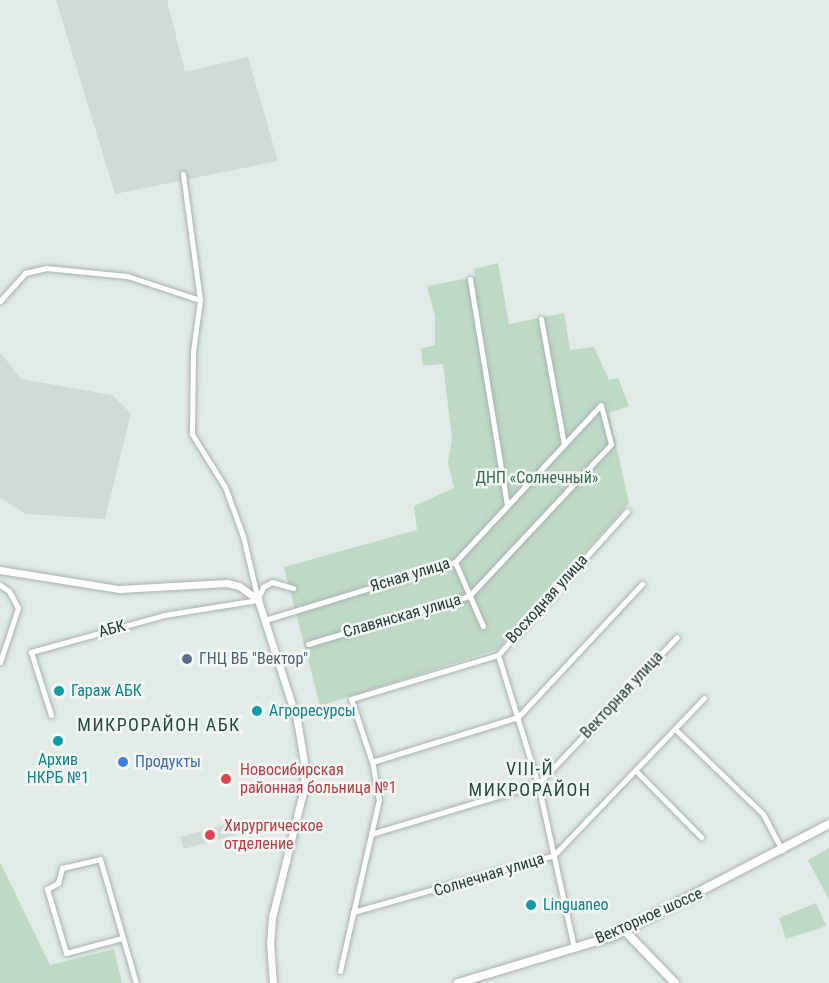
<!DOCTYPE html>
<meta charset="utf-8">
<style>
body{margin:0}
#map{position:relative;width:829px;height:983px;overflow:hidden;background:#e3ebe7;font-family:"Roboto Condensed",sans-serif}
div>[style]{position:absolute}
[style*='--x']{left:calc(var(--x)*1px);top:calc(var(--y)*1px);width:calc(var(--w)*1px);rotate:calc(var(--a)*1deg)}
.built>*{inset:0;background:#d1dbd6}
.green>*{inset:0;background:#bed9c5}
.roads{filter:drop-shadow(0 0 2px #a6b2ae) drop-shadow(0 0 2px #a6b2ae)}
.minor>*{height:5px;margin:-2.5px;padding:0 2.5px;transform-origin:2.5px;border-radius:2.5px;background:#fff}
.tertiary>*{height:7px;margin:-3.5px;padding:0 3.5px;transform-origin:3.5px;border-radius:3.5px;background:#fff}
.secondary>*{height:8px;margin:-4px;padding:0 4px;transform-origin:4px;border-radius:4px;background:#fff}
.dots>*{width:16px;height:16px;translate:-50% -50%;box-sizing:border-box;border:3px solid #f3f8f5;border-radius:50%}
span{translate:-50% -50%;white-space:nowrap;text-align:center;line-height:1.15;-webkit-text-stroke:5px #f3f8f5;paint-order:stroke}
.park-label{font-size:16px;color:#346c49}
.street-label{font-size:16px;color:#253a34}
.service-label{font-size:16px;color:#4e5e75}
.left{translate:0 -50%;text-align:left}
.culture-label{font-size:16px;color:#0d838f}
.shop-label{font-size:16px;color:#366cbe}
.health-label{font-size:16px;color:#be3a42}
.neighbourhood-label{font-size:18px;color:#234a40;letter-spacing:1.5px}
</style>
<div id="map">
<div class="built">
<i style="clip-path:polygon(56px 0,167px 0,185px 72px,248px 57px,278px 161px,115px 194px)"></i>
<i style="clip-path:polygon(0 352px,21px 379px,112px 395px,131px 413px,105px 519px,26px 514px,0 498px)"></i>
<i style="clip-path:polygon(237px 821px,241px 833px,184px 849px,180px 837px)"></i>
</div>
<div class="green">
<i style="clip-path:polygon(498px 263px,509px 324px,564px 313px,570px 350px,594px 347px,609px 380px,618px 378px,629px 406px,609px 413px,629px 503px,498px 649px,320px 706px,284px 567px,417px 530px,414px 506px,454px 488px,448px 462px,452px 438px,443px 364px,423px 366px,421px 349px,435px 345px,435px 316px,427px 286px,475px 277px,474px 269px)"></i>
<i style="clip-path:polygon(829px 848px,829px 900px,808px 860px)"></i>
<i style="clip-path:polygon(0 862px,50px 965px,114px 949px,122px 983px,0 983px)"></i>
<i style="clip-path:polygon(816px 903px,826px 926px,786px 939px,779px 918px)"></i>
</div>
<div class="roads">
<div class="minor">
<i style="--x:183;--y:174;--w:127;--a:82.3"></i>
<i style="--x:200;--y:300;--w:52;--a:97.7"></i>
<i style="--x:193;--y:352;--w:82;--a:90.7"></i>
<i style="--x:192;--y:434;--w:62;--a:58.1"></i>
<i style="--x:225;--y:487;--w:52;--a:69.8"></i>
<i style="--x:243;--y:536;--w:66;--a:76.8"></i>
<i style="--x:470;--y:279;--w:230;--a:80.7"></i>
<i style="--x:0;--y:301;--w:38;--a:-48"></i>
<i style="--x:25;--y:273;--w:22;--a:-13"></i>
<i style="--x:46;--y:268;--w:81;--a:5.6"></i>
<i style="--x:127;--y:276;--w:77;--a:18.2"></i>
<i style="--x:541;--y:319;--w:127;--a:79.6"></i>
<i style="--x:455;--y:562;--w:70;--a:66.4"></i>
<i style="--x:0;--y:585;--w:11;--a:34"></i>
<i style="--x:9;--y:591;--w:19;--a:62"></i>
<i style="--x:18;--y:608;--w:57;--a:108.4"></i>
<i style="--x:259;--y:596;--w:10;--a:-66"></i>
<i style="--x:263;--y:587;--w:10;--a:-29"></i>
<i style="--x:272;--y:582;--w:22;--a:16"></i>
<i style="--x:265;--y:620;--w:199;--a:-17"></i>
<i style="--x:455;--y:562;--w:214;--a:-47.1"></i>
<i style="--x:308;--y:644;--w:168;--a:-16.6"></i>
<i style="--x:469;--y:596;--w:208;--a:-46.9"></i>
<i style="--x:611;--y:444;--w:40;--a:-104.4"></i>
<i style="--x:498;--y:655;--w:135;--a:72.8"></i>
<i style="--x:538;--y:784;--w:168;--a:77.6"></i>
<i style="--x:51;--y:715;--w:66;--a:-107.6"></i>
<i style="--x:31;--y:652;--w:138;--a:-15.5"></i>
<i style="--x:164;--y:615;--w:95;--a:-9.1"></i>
<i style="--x:675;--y:729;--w:122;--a:44"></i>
<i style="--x:763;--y:814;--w:41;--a:62.2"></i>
<i style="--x:372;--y:762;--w:153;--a:-17.1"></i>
<i style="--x:518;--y:717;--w:182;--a:-47"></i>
<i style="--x:636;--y:771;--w:93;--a:45.4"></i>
<i style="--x:371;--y:834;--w:174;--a:-16.7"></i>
<i style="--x:538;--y:784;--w:202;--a:-46.6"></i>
<i style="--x:353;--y:912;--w:209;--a:-15.8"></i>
<i style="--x:554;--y:855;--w:217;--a:-46.3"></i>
<i style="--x:122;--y:938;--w:58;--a:165"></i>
<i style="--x:66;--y:953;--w:67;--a:-106.5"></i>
<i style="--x:47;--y:889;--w:13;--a:-29"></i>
<i style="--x:58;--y:883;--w:16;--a:-75"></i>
<i style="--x:62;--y:868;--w:39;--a:-13"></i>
<i style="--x:100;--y:859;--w:129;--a:73.8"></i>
<i style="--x:340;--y:971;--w:175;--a:-77.2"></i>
<i style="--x:379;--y:800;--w:39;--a:-100"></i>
<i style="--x:372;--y:762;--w:66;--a:-108.4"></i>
<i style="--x:351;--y:699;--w:153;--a:-16.7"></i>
<i style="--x:498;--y:655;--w:193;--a:-48.1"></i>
</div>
<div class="tertiary">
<i style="--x:0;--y:570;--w:121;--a:9.1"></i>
<i style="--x:119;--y:589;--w:108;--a:-3.2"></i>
<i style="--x:227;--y:583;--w:12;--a:14"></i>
<i style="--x:239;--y:586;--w:24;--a:36"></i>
<i style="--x:258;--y:600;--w:126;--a:72"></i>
<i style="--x:297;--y:720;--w:49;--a:80.5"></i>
<i style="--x:305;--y:768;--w:20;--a:93"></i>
<i style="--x:304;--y:788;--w:133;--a:103.9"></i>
<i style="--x:272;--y:917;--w:26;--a:94"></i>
<i style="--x:270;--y:943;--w:40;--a:85.7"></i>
</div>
<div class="secondary">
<i style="--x:625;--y:931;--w:72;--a:46.1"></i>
<i style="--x:458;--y:983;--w:163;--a:-16.8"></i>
<i style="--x:614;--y:936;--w:242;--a:-27.5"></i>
</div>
</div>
<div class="dots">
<i style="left:187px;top:659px;background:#5c6f8a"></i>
<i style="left:59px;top:691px;background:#0f9aa8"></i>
<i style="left:257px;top:711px;background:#0f9aa8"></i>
<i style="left:58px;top:741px;background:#0f9aa8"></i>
<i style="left:123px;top:762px;background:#3f7fe0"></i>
<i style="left:226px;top:779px;background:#e0444e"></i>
<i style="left:210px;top:835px;background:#e0444e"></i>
<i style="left:531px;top:905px;background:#0f9aa8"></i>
</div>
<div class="park-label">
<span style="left:537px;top:478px">ДНП «Солнечный»</span>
</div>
<div class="street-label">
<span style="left:410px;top:575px;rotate:-17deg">Ясная улица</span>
<span style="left:547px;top:599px;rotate:-48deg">Восходная улица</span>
<span style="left:402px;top:616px;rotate:-16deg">Славянская улица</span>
<span style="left:112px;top:629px;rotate:-15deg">АБК</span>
<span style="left:622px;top:695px;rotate:-47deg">Векторная улица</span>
<span style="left:489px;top:875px;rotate:-17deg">Солнечная улица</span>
<span style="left:649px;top:916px;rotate:-24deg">Векторное шоссе</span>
</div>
<div class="service-label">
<span class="left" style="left:199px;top:659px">ГНЦ ВБ "Вектор"</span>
</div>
<div class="culture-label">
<span class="left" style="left:71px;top:691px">Гараж АБК</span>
<span class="left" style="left:269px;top:711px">Агроресурсы</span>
<span style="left:58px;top:769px">Архив<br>НКРБ №1</span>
<span class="left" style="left:543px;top:905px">Linguaneo</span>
</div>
<div class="shop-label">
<span class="left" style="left:135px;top:762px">Продукты</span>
</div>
<div class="health-label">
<span class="left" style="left:240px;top:779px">Новосибирская<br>районная больница №1</span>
<span class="left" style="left:224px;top:835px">Хирургическое<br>отделение</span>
</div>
<div class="neighbourhood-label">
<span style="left:159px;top:725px">МИКРОРАЙОН АБК</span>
<span style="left:530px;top:780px">VIII-Й<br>МИКРОРАЙОН</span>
</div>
</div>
